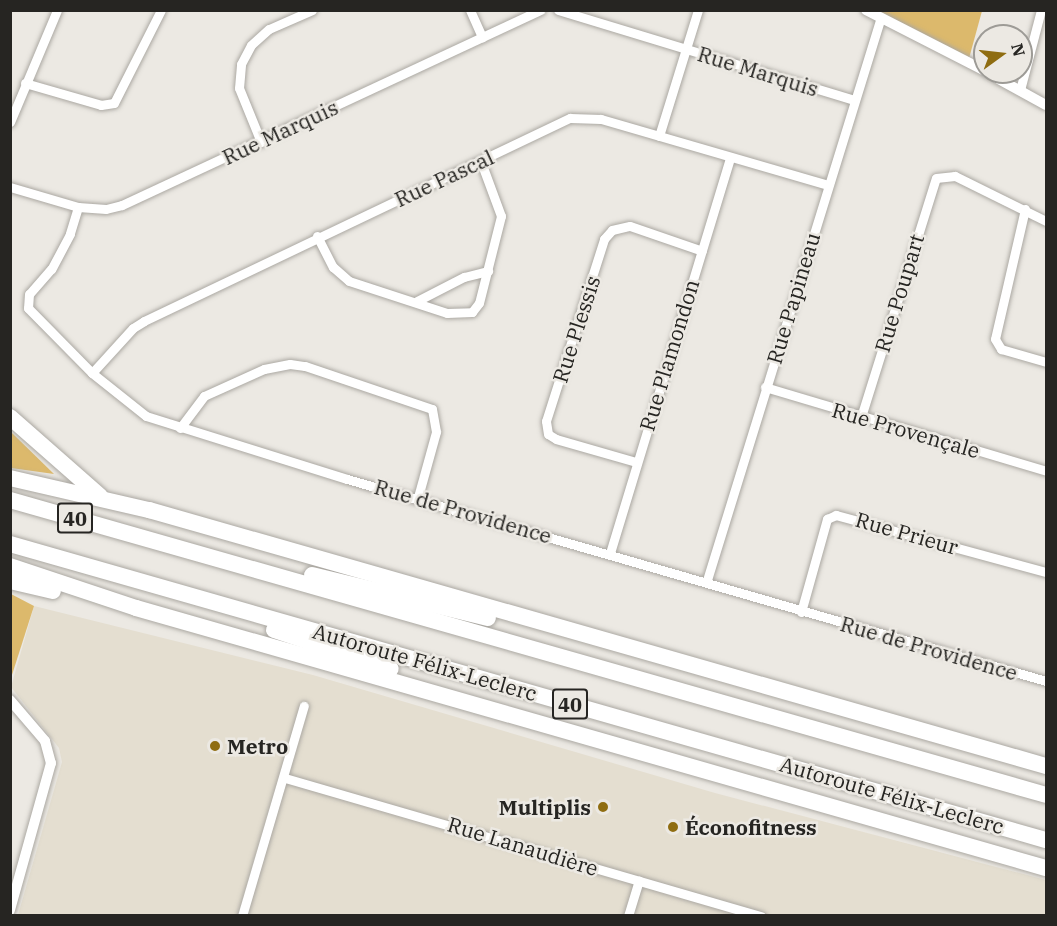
<!DOCTYPE html>
<meta charset="utf-8">
<style>
body{margin:0}
#map{position:relative;width:1057px;height:926px;overflow:hidden;background:#ece9e3;font-family:"IBM Plex Serif",serif}
div>[style]{position:absolute}
[style*='--x']{left:calc(var(--x)*1px);top:calc(var(--y)*1px);width:calc(var(--w)*1px);rotate:calc(var(--a)*1deg)}
.built>*{inset:0;background:#e4ded0}
.green>*{inset:0;background:#dcb96c}
.roads{filter:drop-shadow(0 0 2px #aba8a2) drop-shadow(0 0 2px #aba8a2)}
.minor>*{height:9px;margin:-4.5px;padding:0 4.5px;transform-origin:4.5px;border-radius:4.5px;background:#fff}
.tertiary>*{height:10px;margin:-5px;padding:0 5px;transform-origin:5px;border-radius:5px;background:#fff}
.motorway>*{height:16px;margin:-8px;padding:0 8px;transform-origin:8px;border-radius:8px;background:#fff}
.dots>*{width:16px;height:16px;translate:-50% -50%;box-sizing:border-box;border:3px solid #ece9e3;border-radius:50%}
span{translate:-50% -50%;white-space:nowrap;text-align:center;line-height:1.15;-webkit-text-stroke:5px #ece9e3;paint-order:stroke}
.shield-label span{padding:2px 4px;background:#ece9e3;border:2px solid;border-radius:4px;-webkit-text-stroke-width:0}
.shield-label{font-size:20px;color:#262522;font-weight:700}
.street-label{font-size:21px;color:#262522}
.poi-label{font-size:21px;color:#262522;font-weight:700}
.left{translate:0 -50%;text-align:left}
.right{translate:-100% -50%;text-align:right}
.frame{position:absolute;inset:0;border:12px solid #262522;pointer-events:none}
.north{position:absolute;left:973px;top:24px;width:60px;height:60px;box-sizing:border-box;background:#ece9e3;border:2px solid #9d9b96;border-radius:50%;rotate:75deg;font-size:16px;font-weight:700;line-height:24px;text-align:center;color:#262522}
.north::after{content:'';display:block;margin:auto;width:21px;height:27px;background:#8f6d11;clip-path:polygon(50% 0,100% 100%,50% 72%,0 100%)}
</style>
<div id="map">
<div class="built">
<i style="clip-path:polygon(34px 606px,313px 675px,715px 793px,1046px 880px,1046px 915px,18px 915px,62px 762px,59px 748px,11px 687px)"></i>
</div>
<div class="green">
<i style="clip-path:polygon(866px 11px,982px 11px,968px 62px)"></i>
<i style="clip-path:polygon(10px 432px,11px 432px,54px 474px,11px 468px)"></i>
<i style="clip-path:polygon(11px 594px,34px 606px,11px 678px,10px 678px)"></i>
</div>
<div class="roads">
<div class="minor">
<i style="--x:470;--y:10;--w:30;--a:66"></i>
<i style="--x:558;--y:10;--w:310;--a:16.9"></i>
<i style="--x:25;--y:83;--w:79;--a:16.1"></i>
<i style="--x:101;--y:105;--w:13;--a:-9"></i>
<i style="--x:114;--y:103;--w:104;--a:-63.2"></i>
<i style="--x:1020;--y:90;--w:83;--a:-75.3"></i>
<i style="--x:10;--y:122;--w:121;--a:-67.2"></i>
<i style="--x:659;--y:136;--w:132;--a:-72.8"></i>
<i style="--x:261;--y:142;--w:58;--a:-112.2"></i>
<i style="--x:239;--y:88;--w:24;--a:-85"></i>
<i style="--x:241;--y:64;--w:21;--a:-62"></i>
<i style="--x:251;--y:45;--w:24;--a:-42"></i>
<i style="--x:269;--y:29;--w:47;--a:-23.8"></i>
<i style="--x:10;--y:187;--w:71;--a:16.4"></i>
<i style="--x:78;--y:207;--w:28;--a:4"></i>
<i style="--x:106;--y:209;--w:16;--a:-14"></i>
<i style="--x:122;--y:205;--w:462;--a:-25"></i>
<i style="--x:78;--y:207;--w:28;--a:107"></i>
<i style="--x:70;--y:234;--w:40;--a:118"></i>
<i style="--x:51;--y:269;--w:33;--a:131"></i>
<i style="--x:29;--y:294;--w:14;--a:94"></i>
<i style="--x:28;--y:308;--w:91;--a:45.4"></i>
<i style="--x:92;--y:373;--w:69;--a:38.5"></i>
<i style="--x:146;--y:416;--w:211;--a:17.4"></i>
<i style="--x:347;--y:479;--w:728;--a:16.12"></i>
<i style="--x:1025;--y:209;--w:133;--a:103"></i>
<i style="--x:995;--y:339;--w:12;--a:59"></i>
<i style="--x:1001;--y:349;--w:47;--a:16.1"></i>
<i style="--x:317;--y:236;--w:35;--a:63"></i>
<i style="--x:333;--y:267;--w:21;--a:41"></i>
<i style="--x:349;--y:281;--w:103;--a:18.1"></i>
<i style="--x:447;--y:313;--w:25;--a:-2"></i>
<i style="--x:472;--y:312;--w:11;--a:-52"></i>
<i style="--x:479;--y:303;--w:90;--a:-75.8"></i>
<i style="--x:501;--y:216;--w:58;--a:-110.3"></i>
<i style="--x:417;--y:301;--w:53;--a:-27.1"></i>
<i style="--x:464;--y:277;--w:25;--a:-14"></i>
<i style="--x:92;--y:373;--w:61;--a:-47.7"></i>
<i style="--x:133;--y:328;--w:13;--a:-32"></i>
<i style="--x:144;--y:321;--w:472;--a:-25.5"></i>
<i style="--x:570;--y:118;--w:31;--a:2"></i>
<i style="--x:601;--y:119;--w:236;--a:16.2"></i>
<i style="--x:765;--y:387;--w:293;--a:16.6"></i>
<i style="--x:861;--y:417;--w:250;--a:-72.6"></i>
<i style="--x:936;--y:178;--w:19;--a:-6"></i>
<i style="--x:955;--y:176;--w:102;--a:26.3"></i>
<i style="--x:180;--y:428;--w:40;--a:-53"></i>
<i style="--x:204;--y:396;--w:66;--a:-24.2"></i>
<i style="--x:264;--y:369;--w:26;--a:-11"></i>
<i style="--x:290;--y:364;--w:15;--a:8"></i>
<i style="--x:305;--y:366;--w:134;--a:18.7"></i>
<i style="--x:432;--y:409;--w:23;--a:80"></i>
<i style="--x:436;--y:432;--w:67;--a:105.5"></i>
<i style="--x:636;--y:462;--w:83;--a:-164"></i>
<i style="--x:556;--y:439;--w:9;--a:-148"></i>
<i style="--x:548;--y:434;--w:13;--a:-99"></i>
<i style="--x:546;--y:421;--w:191;--a:-72.3"></i>
<i style="--x:604;--y:239;--w:12;--a:-48"></i>
<i style="--x:612;--y:230;--w:18;--a:-13"></i>
<i style="--x:630;--y:226;--w:76;--a:19.1"></i>
<i style="--x:610;--y:553;--w:413;--a:-73.1"></i>
<i style="--x:707;--y:580;--w:589;--a:-72.83"></i>
<i style="--x:801;--y:612;--w:97;--a:-74.4"></i>
<i style="--x:827;--y:519;--w:10;--a:-24"></i>
<i style="--x:836;--y:515;--w:218;--a:15.2"></i>
<i style="--x:285;--y:778;--w:496;--a:16.2"></i>
<i style="--x:242;--y:916;--w:219;--a:-73.6"></i>
<i style="--x:628;--y:916;--w:37;--a:-73"></i>
</div>
<div class="tertiary">
<i style="--x:866;--y:10;--w:134;--a:27.1"></i>
<i style="--x:986;--y:72;--w:68;--a:28.8"></i>
<i style="--x:10;--y:700;--w:54;--a:49.5"></i>
<i style="--x:45;--y:741;--w:23;--a:75"></i>
<i style="--x:51;--y:763;--w:153;--a:105.6"></i>
</div>
<div class="motorway">
<i style="--x:10;--y:417;--w:120;--a:41.3"></i>
<i style="--x:10;--y:478;--w:143;--a:13"></i>
<i style="--x:149;--y:510;--w:933;--a:15.93"></i>
<i style="--x:10;--y:500;--w:1077;--a:15.89"></i>
<i style="--x:10;--y:544;--w:1077;--a:15.95"></i>
<i style="--x:10;--y:566;--w:133;--a:18.4"></i>
<i style="--x:136;--y:608;--w:946;--a:15.95"></i>
<i style="--x:312;--y:575;--w:181;--a:13.7"></i>
<i style="--x:10;--y:581;--w:44;--a:13.1"></i>
<i style="--x:274;--y:630;--w:123;--a:18.4"></i>
</div>
</div>
<div class="dots">
<i style="left:215px;top:746px;background:#8f6d11"></i>
<i style="left:603px;top:807px;background:#8f6d11"></i>
<i style="left:673px;top:827px;background:#8f6d11"></i>
</div>
<div class="shield-label">
<span style="left:75px;top:518px">40</span>
<span style="left:570px;top:704px">40</span>
</div>
<div class="street-label">
<span style="left:758px;top:71px;rotate:17deg">Rue Marquis</span>
<span style="left:280px;top:132px;rotate:-25deg">Rue Marquis</span>
<span style="left:444px;top:178px;rotate:-25deg">Rue Pascal</span>
<span style="left:899px;top:293px;rotate:-73deg">Rue Poupart</span>
<span style="left:793px;top:298px;rotate:-73deg">Rue Papineau</span>
<span style="left:576px;top:329px;rotate:-72deg">Rue Plessis</span>
<span style="left:669px;top:355px;rotate:-73deg">Rue Plamondon</span>
<span style="left:906px;top:430px;rotate:16deg">Rue Provençale</span>
<span style="left:463px;top:511px;rotate:16deg">Rue de Providence</span>
<span style="left:907px;top:533px;rotate:16deg">Rue Prieur</span>
<span style="left:929px;top:648px;rotate:16deg">Rue de Providence</span>
<span style="left:425px;top:662px;rotate:16deg">Autoroute Félix-Leclerc</span>
<span style="left:892px;top:795px;rotate:16deg">Autoroute Félix-Leclerc</span>
<span style="left:523px;top:846px;rotate:17deg">Rue Lanaudière</span>
</div>
<div class="poi-label">
<span class="left" style="left:227px;top:746px">Metro</span>
<span class="right" style="left:591px;top:807px">Multiplis</span>
<span class="left" style="left:685px;top:827px">Éconofitness</span>
</div>
<div class="frame"></div>
<div class="north">N</div>
</div>
